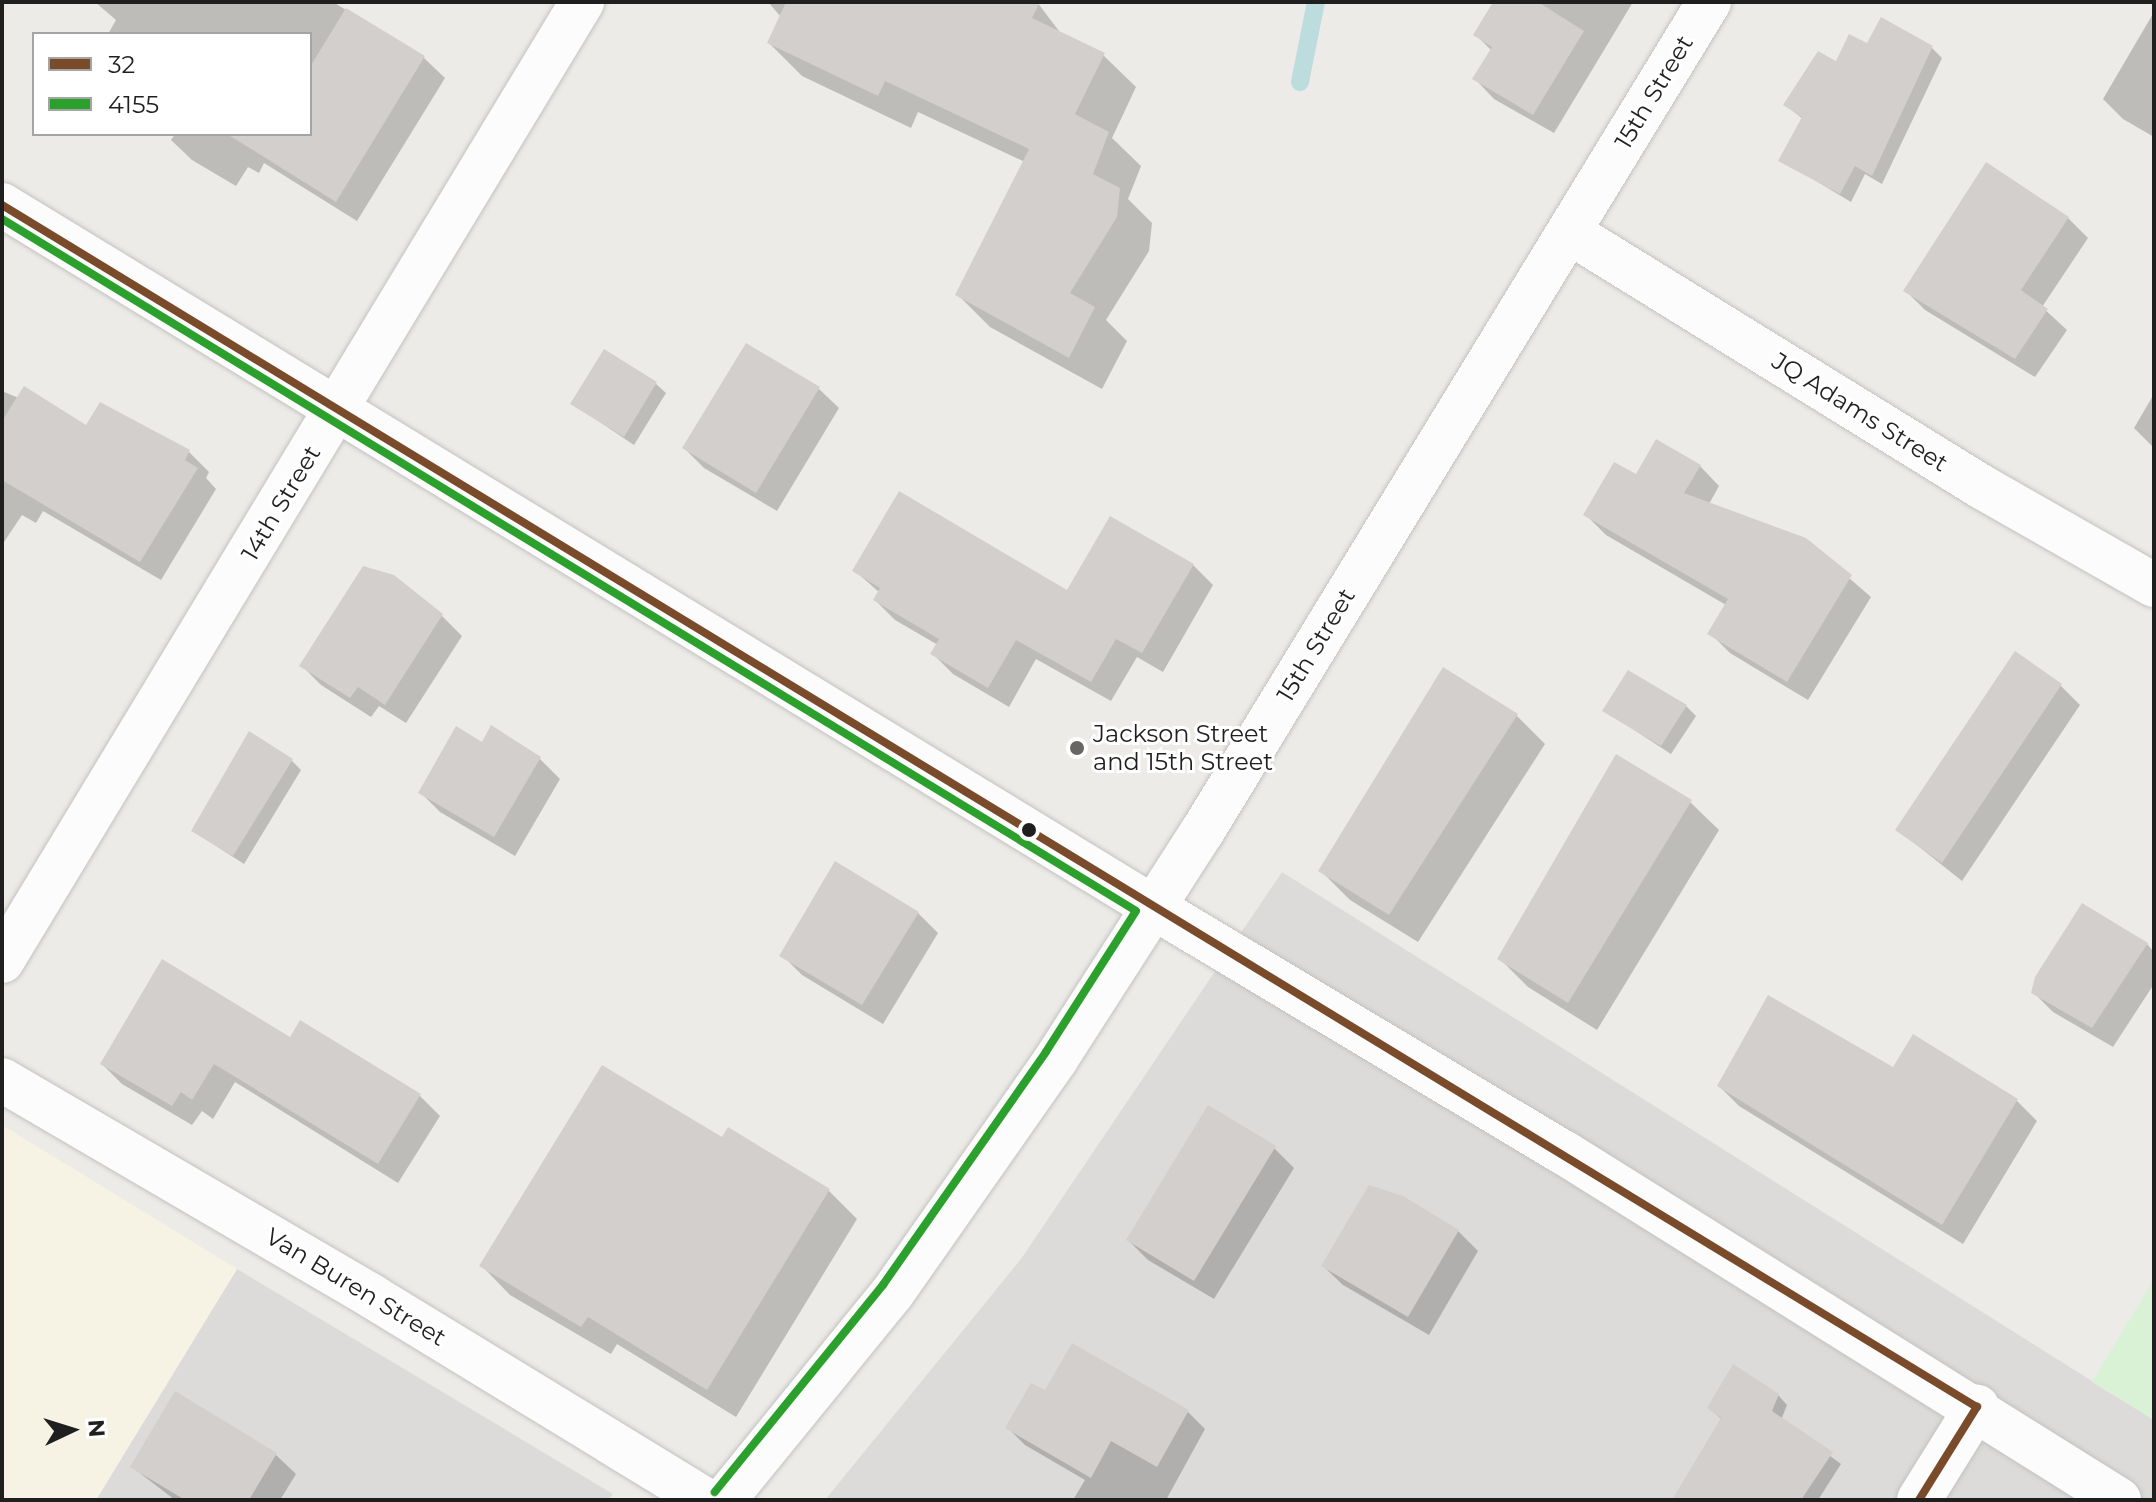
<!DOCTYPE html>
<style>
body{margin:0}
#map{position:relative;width:2156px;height:1502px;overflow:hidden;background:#edebe8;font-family:Montserrat,sans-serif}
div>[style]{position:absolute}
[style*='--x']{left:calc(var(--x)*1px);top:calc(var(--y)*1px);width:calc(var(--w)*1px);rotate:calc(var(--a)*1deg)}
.residential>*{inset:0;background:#dcdbd9}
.education>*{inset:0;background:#f6f3e4}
.park>*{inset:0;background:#d9f1d5}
.shadow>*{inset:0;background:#0003}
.stream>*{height:18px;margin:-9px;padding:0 9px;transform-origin:9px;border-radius:9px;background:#bddcde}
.building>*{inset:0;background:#d2cfcd}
.roads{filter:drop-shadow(0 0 2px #c3c2c0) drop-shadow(0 0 2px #c3c2c0)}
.minor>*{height:44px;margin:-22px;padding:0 22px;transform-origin:22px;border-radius:22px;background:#fcfcfc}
.tertiary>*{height:44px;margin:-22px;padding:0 22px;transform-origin:22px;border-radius:22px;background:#fcfcfc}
.bus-1>*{height:8px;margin:-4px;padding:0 4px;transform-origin:4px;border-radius:4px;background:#7a4b2a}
.bus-2>*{height:8px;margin:-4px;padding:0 4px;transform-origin:4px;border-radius:4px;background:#2ca02c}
.dots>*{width:22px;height:22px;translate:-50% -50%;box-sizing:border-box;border:4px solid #fff;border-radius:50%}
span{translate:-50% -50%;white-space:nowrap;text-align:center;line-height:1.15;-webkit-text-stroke:6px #fff;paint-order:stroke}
.street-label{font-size:24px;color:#1f1f1f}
.poi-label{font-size:24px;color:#1f1f1f}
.left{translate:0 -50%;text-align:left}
.frame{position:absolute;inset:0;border:4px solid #1f1f1f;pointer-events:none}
.legend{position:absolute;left:32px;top:32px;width:280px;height:104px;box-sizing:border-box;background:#fff;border:2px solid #a5a5a5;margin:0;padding:10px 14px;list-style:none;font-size:24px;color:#1f1f1f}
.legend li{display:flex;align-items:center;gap:16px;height:40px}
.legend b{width:40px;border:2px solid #a5a5a5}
.north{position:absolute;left:32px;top:1390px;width:80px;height:80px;-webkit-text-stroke:6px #fff;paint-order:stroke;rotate:86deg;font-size:22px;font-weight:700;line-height:32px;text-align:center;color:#1f1f1f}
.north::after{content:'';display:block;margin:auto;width:28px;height:36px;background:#1f1f1f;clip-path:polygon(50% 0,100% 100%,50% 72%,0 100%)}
</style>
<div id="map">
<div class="residential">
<i style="clip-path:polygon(1282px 872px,2154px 1420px,2154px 1500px,825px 1500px,1021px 1259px)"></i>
<i style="clip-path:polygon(237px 1269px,613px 1494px,609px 1500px,96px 1500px)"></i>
</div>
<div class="education">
<i style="clip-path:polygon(2px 1125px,237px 1269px,96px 1500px,2px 1500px)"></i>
</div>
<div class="park">
<i style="clip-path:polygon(2154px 1279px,2154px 1420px,2092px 1382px)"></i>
</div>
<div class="shadow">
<i style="clip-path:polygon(95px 2px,333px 2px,424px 58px,445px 78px,357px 221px,264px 163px,259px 173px,248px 167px,236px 186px,192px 160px,171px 140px,175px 134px,310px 134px,310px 34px,108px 34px,116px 20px)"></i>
<i style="clip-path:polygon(768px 2px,1037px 2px,1062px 35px,1103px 55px,1136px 87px,1112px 138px,1141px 166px,1128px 199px,1152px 223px,1149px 251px,1106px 320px,1127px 341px,1102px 389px,990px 327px,957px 294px,1025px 162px,918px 112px,911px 128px,802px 76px,769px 43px,781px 17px)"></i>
<i style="clip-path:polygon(1494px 2px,1633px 2px,1554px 133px,1494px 99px,1475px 79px,1492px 51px,1476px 35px)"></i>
<i style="clip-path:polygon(2154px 12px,2154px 137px,2123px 119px,2103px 99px)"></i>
<i style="clip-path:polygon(1868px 46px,1932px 48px,1942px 58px,1882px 184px,1865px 174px,1851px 202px,1781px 160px,1803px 119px,1785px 105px)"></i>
<i style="clip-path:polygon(2068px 218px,2088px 238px,2042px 307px,2067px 330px,2035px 377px,1925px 310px,1905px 290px)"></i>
<i style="clip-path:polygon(656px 384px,666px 393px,634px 445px,573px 404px)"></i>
<i style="clip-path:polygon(819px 389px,839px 408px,777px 511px,704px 468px,684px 448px)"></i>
<i style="clip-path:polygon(2px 391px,87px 427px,189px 452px,209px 472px,206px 478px,216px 489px,161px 580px,43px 511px,36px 523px,22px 515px,2px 545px)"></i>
<i style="clip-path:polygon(2154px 394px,2154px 448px,2134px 428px)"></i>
<i style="clip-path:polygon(1700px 466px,1719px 486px,1709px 504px,1805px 540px,1871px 597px,1808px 700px,1730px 653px,1710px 633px,1726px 605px,1606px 535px,1586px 515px,1637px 476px)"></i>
<i style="clip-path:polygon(1193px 565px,1213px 585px,1163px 672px,1137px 657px,1111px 701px,1036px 659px,1009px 707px,953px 674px,933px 654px,938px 645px,895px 620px,875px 600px,880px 593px,854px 570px,1068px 593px)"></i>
<i style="clip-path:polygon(442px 616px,462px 636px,406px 723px,379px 706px,371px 717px,321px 685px,301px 665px)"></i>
<i style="clip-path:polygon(2060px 685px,2080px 705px,1962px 881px,1898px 830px)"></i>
<i style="clip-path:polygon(1686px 706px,1696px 716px,1671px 754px,1605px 711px)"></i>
<i style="clip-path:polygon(1516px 715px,1545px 744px,1418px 942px,1350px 900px,1321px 871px)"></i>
<i style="clip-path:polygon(492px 728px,540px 759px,560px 779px,515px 856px,440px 812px,420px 792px,482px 745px)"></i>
<i style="clip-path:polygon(291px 760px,301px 770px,244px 864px,193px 831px)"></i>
<i style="clip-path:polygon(1690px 802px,1719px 830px,1597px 1030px,1528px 987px,1499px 958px)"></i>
<i style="clip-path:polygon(918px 913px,938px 933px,883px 1024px,802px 975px,782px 955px)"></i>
<i style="clip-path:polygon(2147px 944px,2154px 952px,2154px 984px,2113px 1047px,2053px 1012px,2033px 992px)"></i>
<i style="clip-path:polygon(1914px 1037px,2017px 1101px,2037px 1121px,1963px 1244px,1739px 1106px,1719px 1086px,1893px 1069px)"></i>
<i style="clip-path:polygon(291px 1040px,420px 1096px,440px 1116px,398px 1183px,235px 1082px,213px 1119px,202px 1111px,192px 1125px,122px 1084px,102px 1064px)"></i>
<i style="clip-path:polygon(722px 1140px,829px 1191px,857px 1219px,736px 1417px,617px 1344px,611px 1354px,510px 1295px,482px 1266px)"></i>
<i style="clip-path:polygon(1274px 1148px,1294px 1168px,1214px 1299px,1148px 1260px,1128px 1240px)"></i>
<i style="clip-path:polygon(1458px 1231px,1478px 1251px,1429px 1335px,1343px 1285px,1323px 1266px)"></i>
<i style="clip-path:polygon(1778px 1395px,1787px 1405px,1781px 1420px,1841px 1464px,1818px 1500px,1691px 1500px,1722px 1420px,1709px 1407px)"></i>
<i style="clip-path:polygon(1188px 1412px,1205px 1429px,1166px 1500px,1073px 1500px,1085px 1480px,1025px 1445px,1008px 1428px)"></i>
<i style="clip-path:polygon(276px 1455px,296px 1474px,280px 1500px,175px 1500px,132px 1467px)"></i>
</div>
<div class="stream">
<i style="--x:1300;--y:82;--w:82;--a:-78.7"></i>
</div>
<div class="building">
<i style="clip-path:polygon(786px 2px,1040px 2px,1032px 18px,1105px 53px,1075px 114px,1109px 132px,1093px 174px,1120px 188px,1117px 217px,1070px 293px,1095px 307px,1069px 358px,955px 295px,1029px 149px,885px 81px,878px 96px,767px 43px)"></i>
<i style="clip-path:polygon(1493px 2px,1538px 2px,1584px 31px,1533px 115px,1472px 79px,1492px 47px,1473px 35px)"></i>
<i style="clip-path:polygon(346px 8px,425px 56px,336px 202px,227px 134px,310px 134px,310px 67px)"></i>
<i style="clip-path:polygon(1881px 17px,1933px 46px,1872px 176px,1855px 166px,1840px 194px,1778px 161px,1802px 117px,1783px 105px,1818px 51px,1836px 61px,1849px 34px,1867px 43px)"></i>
<i style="clip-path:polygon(1986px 162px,2069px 217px,2021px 290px,2048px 309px,2015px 359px,1903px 291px)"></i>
<i style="clip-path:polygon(746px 343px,820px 387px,756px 493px,682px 448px)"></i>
<i style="clip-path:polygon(604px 349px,657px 382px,624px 437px,570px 404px)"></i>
<i style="clip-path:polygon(24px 386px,86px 425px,100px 402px,190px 450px,185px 460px,198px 468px,140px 562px,2px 480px,2px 421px)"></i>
<i style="clip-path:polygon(1656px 439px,1701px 465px,1684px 493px,1806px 538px,1852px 575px,1787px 682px,1707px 634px,1728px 599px,1583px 515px,1614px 462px,1636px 474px)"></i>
<i style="clip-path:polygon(899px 491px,1067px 590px,1110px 516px,1194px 564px,1142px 653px,1116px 639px,1091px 682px,1016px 640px,988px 688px,930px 654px,939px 639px,873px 600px,880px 588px,852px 571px)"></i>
<i style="clip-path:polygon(363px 566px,394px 575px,443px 614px,385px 705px,358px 687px,350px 698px,299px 666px)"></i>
<i style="clip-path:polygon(2015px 651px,2062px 684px,1942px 863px,1895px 830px)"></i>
<i style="clip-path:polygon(1443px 667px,1518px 714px,1389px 915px,1318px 871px)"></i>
<i style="clip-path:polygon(1628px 670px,1687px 705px,1661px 746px,1602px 711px)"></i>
<i style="clip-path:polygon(491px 725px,541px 757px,494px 837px,418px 793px,456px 726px,482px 742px)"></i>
<i style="clip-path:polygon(249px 731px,293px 759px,233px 856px,191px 831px)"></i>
<i style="clip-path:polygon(1616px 754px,1692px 800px,1568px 1003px,1497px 959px)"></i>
<i style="clip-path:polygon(835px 861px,919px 912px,862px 1005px,779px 956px)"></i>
<i style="clip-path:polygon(2082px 903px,2148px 943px,2092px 1028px,2031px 993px,2035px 977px)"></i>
<i style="clip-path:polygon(162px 959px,290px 1037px,300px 1020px,421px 1094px,378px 1164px,214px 1064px,192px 1100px,181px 1092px,172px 1106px,100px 1064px)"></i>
<i style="clip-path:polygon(1768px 995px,1893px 1067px,1913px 1034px,2018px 1099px,1942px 1225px,1717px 1086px)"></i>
<i style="clip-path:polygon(602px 1065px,722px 1137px,728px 1127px,830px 1189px,707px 1390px,588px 1317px,581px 1327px,479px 1266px)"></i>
<i style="clip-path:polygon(1208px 1105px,1276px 1146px,1194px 1281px,1126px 1240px)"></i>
<i style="clip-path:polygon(1369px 1185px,1403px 1196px,1459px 1230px,1408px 1317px,1321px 1266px)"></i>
<i style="clip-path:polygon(1072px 1343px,1189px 1410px,1157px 1467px,1111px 1441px,1091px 1478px,1005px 1428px,1031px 1383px,1045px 1390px)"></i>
<i style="clip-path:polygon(1733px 1364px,1779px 1394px,1772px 1411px,1833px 1452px,1801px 1500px,1672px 1500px,1721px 1418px,1707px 1408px)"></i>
<i style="clip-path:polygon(175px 1391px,277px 1453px,249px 1500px,185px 1500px,130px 1467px)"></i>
</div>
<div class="roads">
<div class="minor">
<i style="--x:1569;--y:232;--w:485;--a:31.7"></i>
<i style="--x:1982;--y:487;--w:198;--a:29.7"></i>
<i style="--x:1153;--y:907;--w:478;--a:30.9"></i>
<i style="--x:1563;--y:1152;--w:656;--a:32.04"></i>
<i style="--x:2;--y:961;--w:1121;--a:-58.83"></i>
<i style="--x:2;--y:1080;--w:430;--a:30.3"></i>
<i style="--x:373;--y:1297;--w:390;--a:31.4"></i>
<i style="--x:1919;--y:1500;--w:110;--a:-58.1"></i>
</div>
<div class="tertiary">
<i style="--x:2;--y:205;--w:1348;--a:31.38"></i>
<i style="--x:724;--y:1500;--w:268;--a:-50.9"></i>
<i style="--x:893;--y:1292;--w:284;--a:-55"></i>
<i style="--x:1056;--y:1059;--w:270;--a:-57.3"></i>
<i style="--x:1202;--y:832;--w:973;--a:-58.58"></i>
</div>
</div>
<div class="bus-1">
<i style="--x:2;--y:205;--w:2312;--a:31.33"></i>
<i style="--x:1919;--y:1500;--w:110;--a:-58.1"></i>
</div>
<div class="bus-2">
<i style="--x:2;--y:219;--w:1328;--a:31.39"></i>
<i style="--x:1136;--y:911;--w:167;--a:122.6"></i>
<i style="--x:1046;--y:1052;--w:284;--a:125"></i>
<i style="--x:883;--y:1285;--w:267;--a:129.1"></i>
</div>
<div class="dots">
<i style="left:1077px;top:748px;background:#676665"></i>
<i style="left:1029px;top:830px;background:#1f1f1f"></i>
</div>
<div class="street-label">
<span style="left:1654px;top:92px;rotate:-59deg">15th Street</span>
<span style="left:1860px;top:412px;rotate:32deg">JQ Adams Street</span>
<span style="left:281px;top:503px;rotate:-59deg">14th Street</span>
<span style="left:1316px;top:645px;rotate:-59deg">15th Street</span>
<span style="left:356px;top:1287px;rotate:31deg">Van Buren Street</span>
</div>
<div class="poi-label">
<span class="left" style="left:1093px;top:748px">Jackson Street<br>and 15th Street</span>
</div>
<div class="frame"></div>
<ul class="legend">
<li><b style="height:10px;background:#7a4b2a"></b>32</li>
<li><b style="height:10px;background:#2ca02c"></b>4155</li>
</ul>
<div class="north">N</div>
</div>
